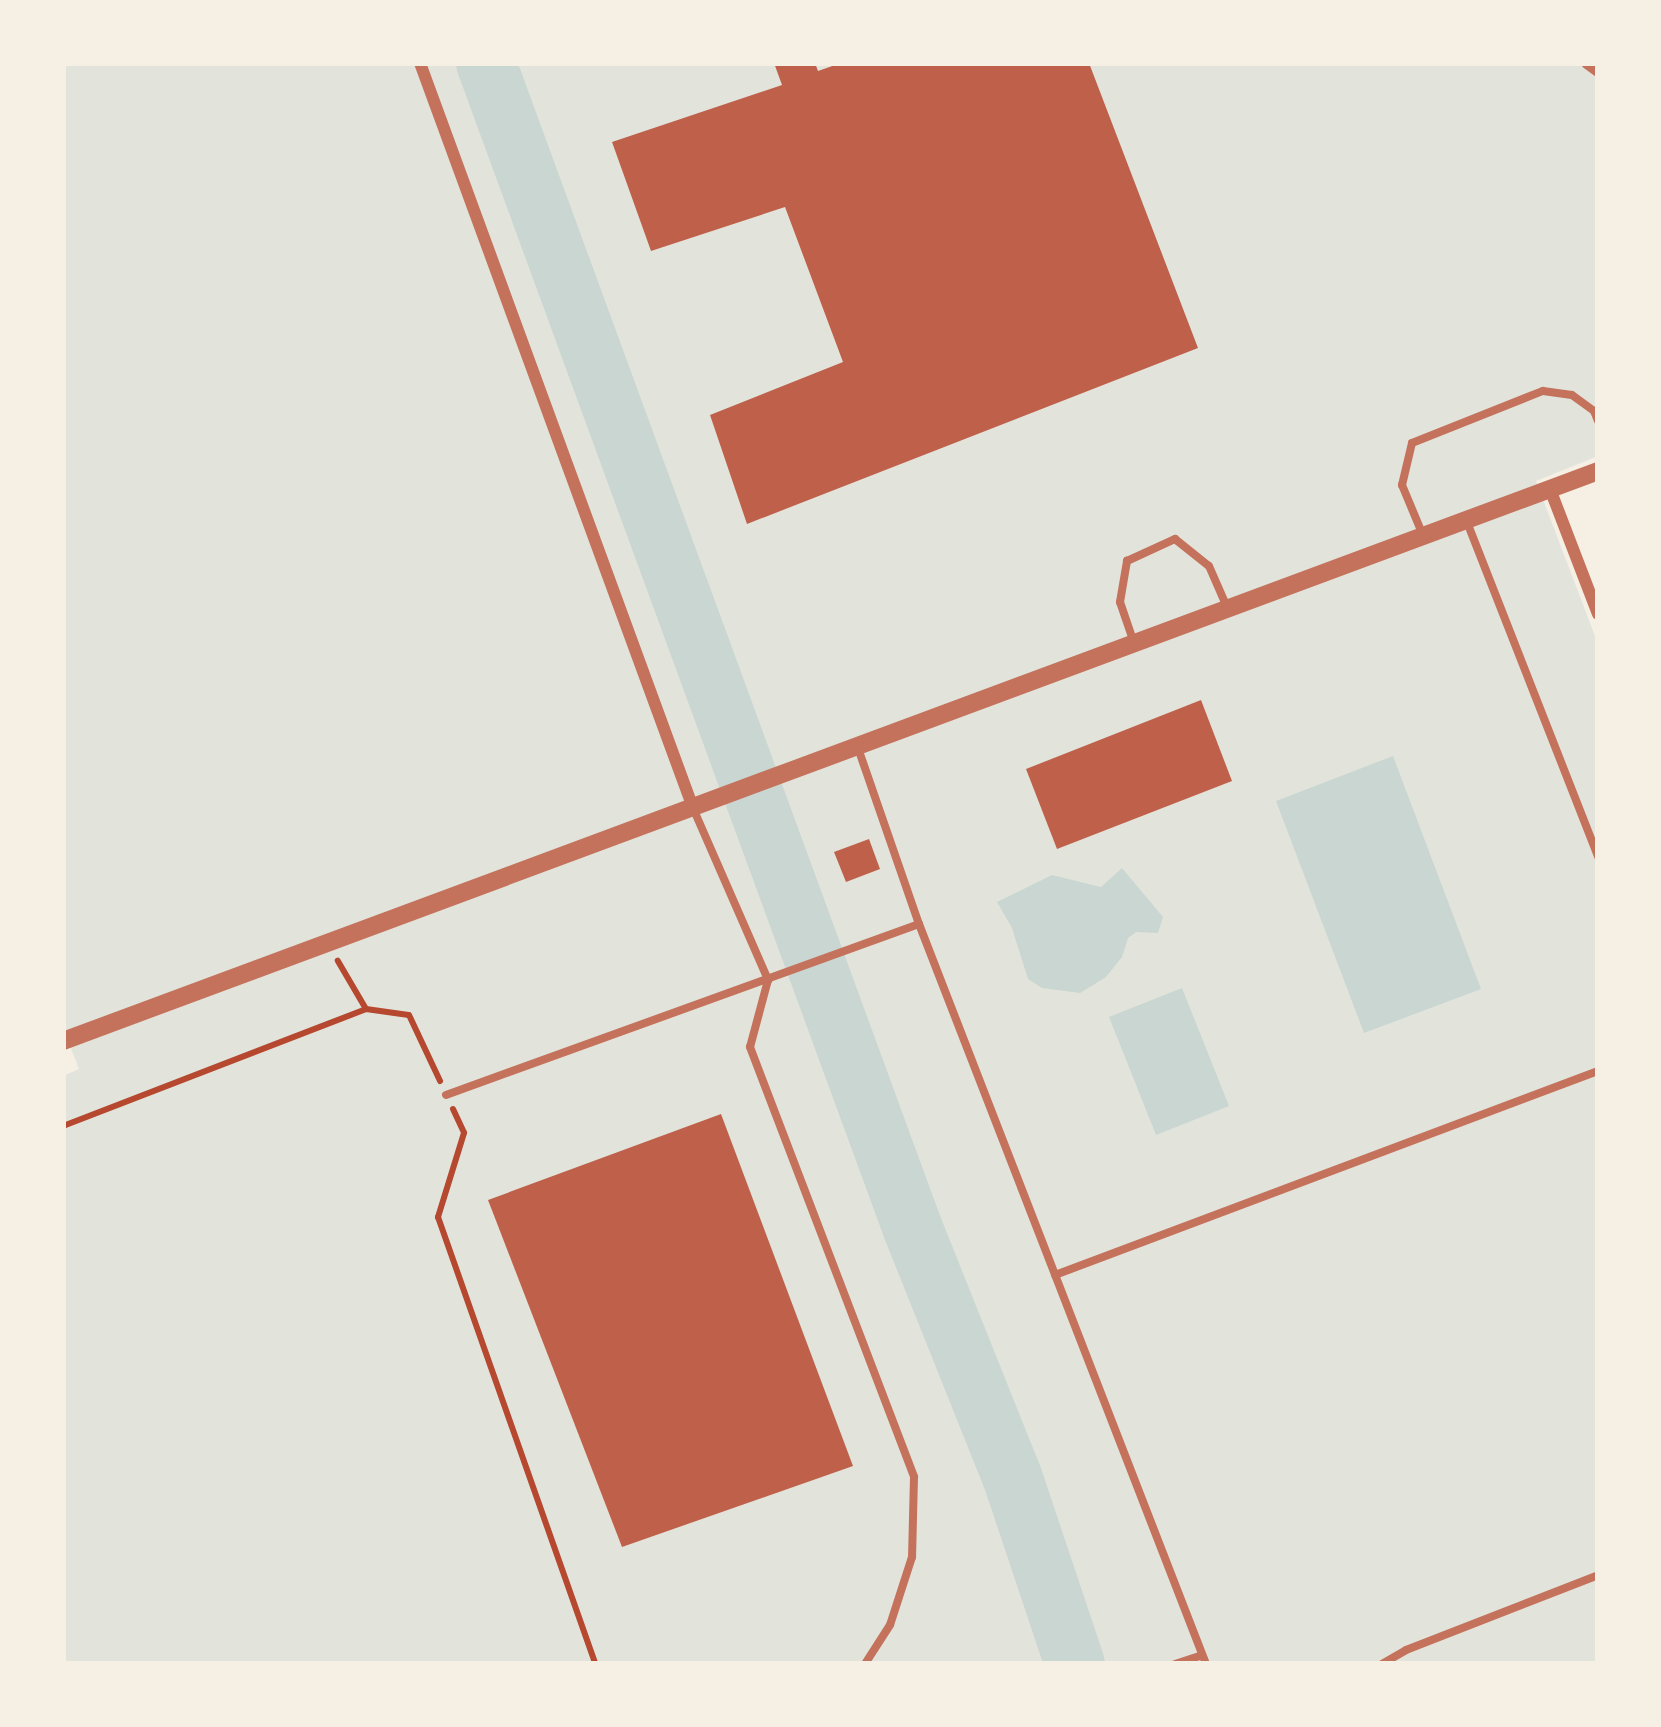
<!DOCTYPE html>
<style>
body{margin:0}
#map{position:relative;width:1661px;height:1727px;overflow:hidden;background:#f6efe4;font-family:"Space Grotesk",sans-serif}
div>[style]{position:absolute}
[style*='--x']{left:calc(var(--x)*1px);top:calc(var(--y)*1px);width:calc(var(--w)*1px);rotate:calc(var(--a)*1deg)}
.green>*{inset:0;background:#e2e4dc}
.water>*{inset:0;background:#c9d6d2}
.river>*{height:60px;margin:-30px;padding:0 30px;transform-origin:30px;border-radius:30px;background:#c9d6d2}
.building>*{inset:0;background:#bf614a}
.path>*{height:6px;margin:-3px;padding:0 3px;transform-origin:3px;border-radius:3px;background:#b5482f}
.service>*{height:8px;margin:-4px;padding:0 4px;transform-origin:4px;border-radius:4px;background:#c5725c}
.minor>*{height:12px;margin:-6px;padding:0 6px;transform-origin:6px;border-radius:6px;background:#c5725c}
.tertiary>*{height:18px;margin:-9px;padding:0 9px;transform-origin:9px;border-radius:9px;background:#c5725c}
span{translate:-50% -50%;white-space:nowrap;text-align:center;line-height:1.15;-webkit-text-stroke:12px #f6efe4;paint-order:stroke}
.frame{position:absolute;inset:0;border:66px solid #f6efe4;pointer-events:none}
</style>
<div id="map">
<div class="green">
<i style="clip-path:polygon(63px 63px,1579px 63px,1598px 76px,1598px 456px,1536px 481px,1598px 644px,1598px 1664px,63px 1664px,63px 1076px,79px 1069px,63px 1028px)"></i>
</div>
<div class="water">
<i style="clip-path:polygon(1393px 756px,1481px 989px,1364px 1033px,1276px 801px)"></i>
<i style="clip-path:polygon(1122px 868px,1163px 917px,1158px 933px,1136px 932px,1128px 938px,1122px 957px,1106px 977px,1080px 993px,1042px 988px,1028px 979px,1012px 928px,997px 902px,1052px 875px,1101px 887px)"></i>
<i style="clip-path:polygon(1182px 988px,1229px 1106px,1156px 1135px,1109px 1017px)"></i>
</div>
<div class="river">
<i style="--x:486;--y:63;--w:1242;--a:69.89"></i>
<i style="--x:913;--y:1229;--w:266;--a:68.2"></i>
<i style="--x:1012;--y:1476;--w:198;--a:71.5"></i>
</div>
<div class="building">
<i style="clip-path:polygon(774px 63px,815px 63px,818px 71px,841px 63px,1089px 63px,1198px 348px,747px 524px,710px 415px,843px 362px,785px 207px,651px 251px,612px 142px,782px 85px)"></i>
<i style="clip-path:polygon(1201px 700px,1232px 781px,1057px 849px,1026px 769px)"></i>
<i style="clip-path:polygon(869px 839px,880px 869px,846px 882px,834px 852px)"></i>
<i style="clip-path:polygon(721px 1114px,853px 1466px,622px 1547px,488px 1200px)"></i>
</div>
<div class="path">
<i style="--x:366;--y:1009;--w:43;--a:7.9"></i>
<i style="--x:409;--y:1015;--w:73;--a:64.8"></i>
<i style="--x:453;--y:1109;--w:26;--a:65"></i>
<i style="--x:464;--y:1133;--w:88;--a:107.2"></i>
<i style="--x:438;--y:1217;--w:474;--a:70.6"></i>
<i style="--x:63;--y:1126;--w:325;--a:-21.1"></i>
<i style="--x:366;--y:1009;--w:56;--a:-120.3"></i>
</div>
<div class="service">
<i style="--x:1467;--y:522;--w:360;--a:68.6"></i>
<i style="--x:1422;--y:533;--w:52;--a:-112.6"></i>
<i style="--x:1402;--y:485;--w:43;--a:-76.6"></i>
<i style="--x:1412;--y:443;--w:141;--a:-21.7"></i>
<i style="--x:1543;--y:391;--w:29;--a:8"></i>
<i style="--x:1572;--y:395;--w:27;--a:36"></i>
<i style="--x:1594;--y:411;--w:11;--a:68"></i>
<i style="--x:1133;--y:640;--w:40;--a:-108.9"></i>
<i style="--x:1120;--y:602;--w:42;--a:-80.3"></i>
<i style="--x:1127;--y:561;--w:53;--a:-24.6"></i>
<i style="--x:1175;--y:539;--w:43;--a:38.5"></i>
<i style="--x:1209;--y:566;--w:43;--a:66.4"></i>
<i style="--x:858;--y:748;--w:186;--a:70.9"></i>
<i style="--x:919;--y:924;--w:794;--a:68.8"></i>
<i style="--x:693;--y:808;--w:188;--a:66.4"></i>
<i style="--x:768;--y:980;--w:69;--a:105"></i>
<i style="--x:750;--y:1047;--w:460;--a:69.1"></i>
<i style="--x:914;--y:1477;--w:80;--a:91.4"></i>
<i style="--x:912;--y:1557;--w:71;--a:107.9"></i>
<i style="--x:890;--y:1625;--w:46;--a:122.7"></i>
<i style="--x:446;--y:1095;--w:503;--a:-19.88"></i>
<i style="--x:1055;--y:1275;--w:580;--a:-20.59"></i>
<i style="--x:1175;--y:1664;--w:28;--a:-18"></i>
<i style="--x:1382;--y:1664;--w:28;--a:-30"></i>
<i style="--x:1406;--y:1650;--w:206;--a:-21.3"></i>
</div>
<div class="minor">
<i style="--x:420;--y:63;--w:793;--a:69.87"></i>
<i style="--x:1587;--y:63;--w:14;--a:36"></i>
<i style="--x:1550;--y:489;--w:134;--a:69"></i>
</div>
<div class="tertiary">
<i style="--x:63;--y:1041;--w:1637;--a:-20.37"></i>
</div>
<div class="frame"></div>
</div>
